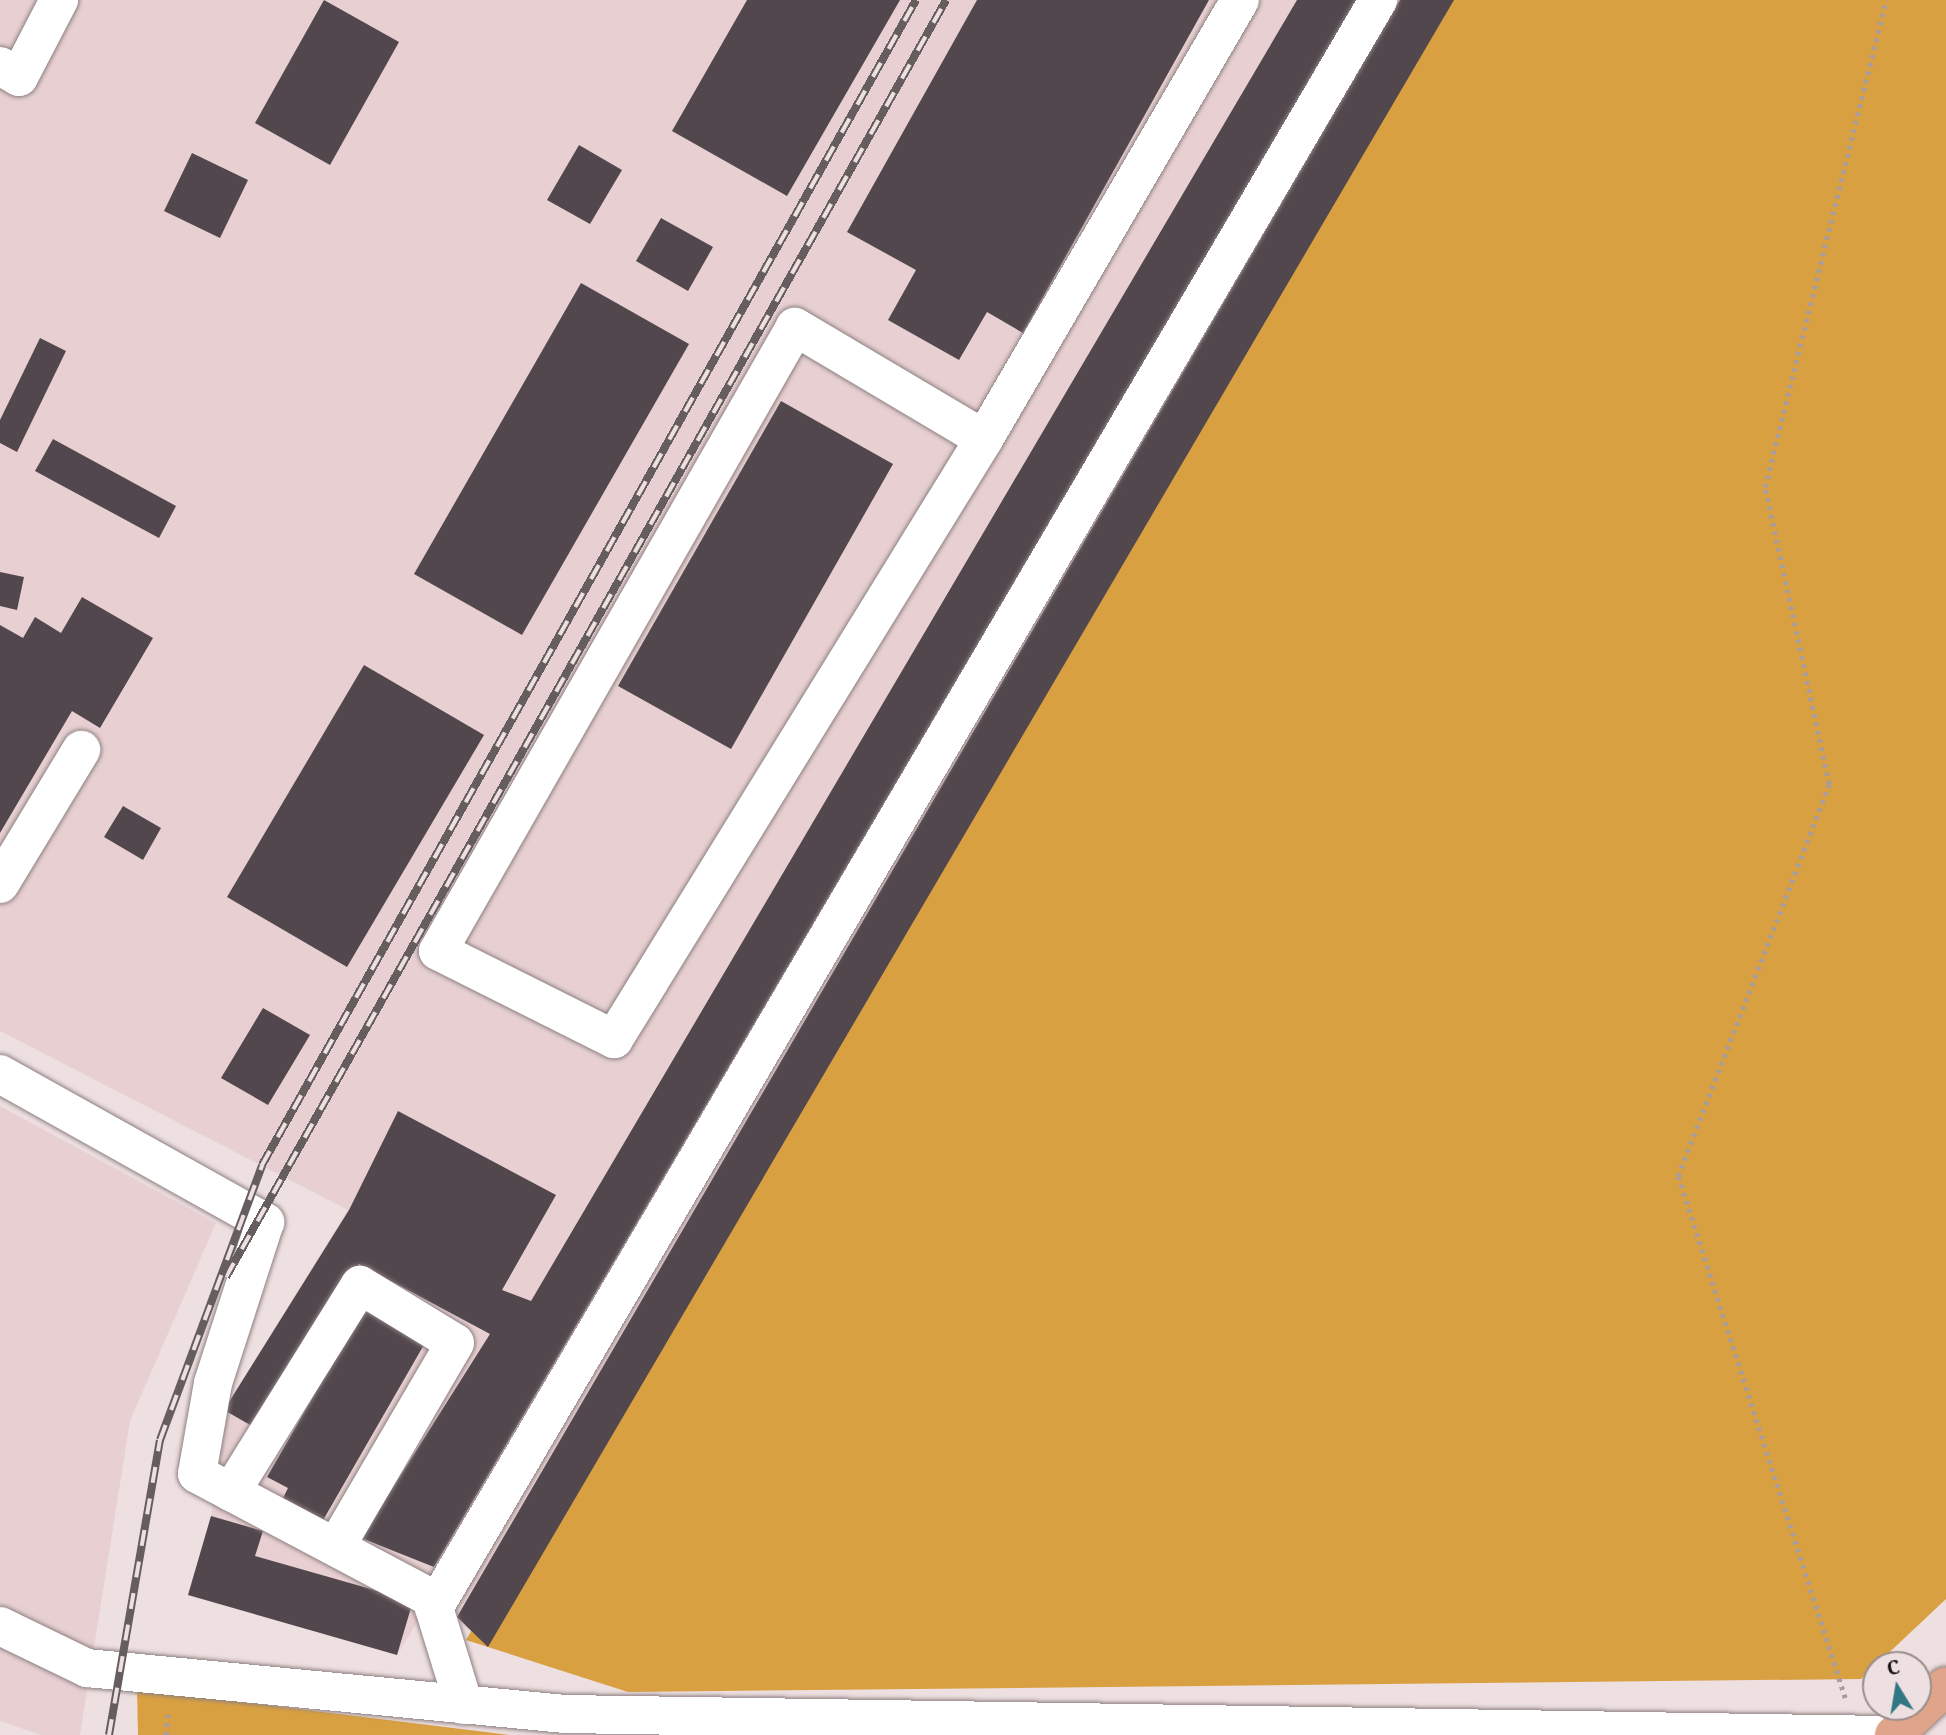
<!DOCTYPE html>
<meta charset="utf-8">
<style>
body{margin:0}
#map{position:relative;width:1946px;height:1735px;overflow:hidden;background:#eedfe0;font-family:"Noto Serif",serif}
div>[style]{position:absolute}
[style*='--x']{left:calc(var(--x)*1px);top:calc(var(--y)*1px);width:calc(var(--w)*1px);rotate:calc(var(--a)*1deg)}
.built>*{inset:0;background:#e8d0d2}
.forest>*{inset:0;background:#d9a041}
.building>*{inset:0;background:#51474d}
.path>*{height:4.5px;margin-top:-2.25px;transform-origin:0;background:repeating-linear-gradient(90deg,#a89c9d 0 3.5px,transparent 0 8.5px)}
.roads{filter:drop-shadow(0 0 2px #8d8081) drop-shadow(0 0 2px #8d8081)}
.minor>*{height:38px;margin:-19px;padding:0 19px;transform-origin:19px;border-radius:19px;background:#fff}
.major>*{height:38px;margin:-19px;padding:0 19px;transform-origin:19px;border-radius:19px;background:#dfa489}
.rail>*{height:8px;margin-top:-4px;transform-origin:0;background:repeating-linear-gradient(90deg,#eedfe0 0 16px,#665e5e 0 32px);box-sizing:border-box;border-block:2px solid #665e5e}
span{translate:-50% -50%;white-space:nowrap;text-align:center;line-height:1.15;-webkit-text-stroke:7px #eedfe0;paint-order:stroke}
.north{position:absolute;left:1862px;top:1651px;width:70px;height:70px;box-sizing:border-box;background:#eedfe0;border:2px solid #988d8d;border-radius:50%;rotate:349deg;font-size:19px;font-weight:700;line-height:28px;text-align:center;color:#161111}
.north::after{content:'';display:block;margin:auto;width:24px;height:32px;background:#317784;clip-path:polygon(50% 0,100% 100%,50% 72%,0 100%)}
</style>
<div id="map">
<div class="built">
<i style="clip-path:polygon(0 0,1454px 0,488px 1647px,431px 1599px,397px 1655px,188px 1595px,211px 1516px,224px 1410px,348px 1210px,0 1031px)"></i>
<i style="clip-path:polygon(0 1106px,216px 1223px,130px 1421px,80px 1735px,41px 1735px,0 1721px)"></i>
</div>
<div class="forest">
<i style="clip-path:polygon(1421px 0,1946px 0,1946px 1599px,1861px 1679px,628px 1692px,466px 1640px)"></i>
<i style="clip-path:polygon(137px 1689px,510px 1735px,138px 1735px)"></i>
</div>
<div class="building">
<i style="clip-path:polygon(324px 0,399px 42px,330px 165px,255px 123px)"></i>
<i style="clip-path:polygon(747px 0,900px 0,787px 196px,672px 131px)"></i>
<i style="clip-path:polygon(977px 0,1209px 0,1023px 333px,987px 312px,959px 360px,888px 320px,916px 270px,847px 232px)"></i>
<i style="clip-path:polygon(1297px 0,1357px 0,434px 1567px,361px 1538px,490px 1334px,359px 1264px,252px 1426px,224px 1410px,349px 1210px,398px 1111px,556px 1195px,502px 1290px,531px 1301px)"></i>
<i style="clip-path:polygon(1400px 0,1454px 0,488px 1647px,457px 1617px)"></i>
<i style="clip-path:polygon(579px 145px,622px 170px,590px 224px,547px 200px)"></i>
<i style="clip-path:polygon(192px 153px,248px 180px,220px 238px,164px 211px)"></i>
<i style="clip-path:polygon(661px 218px,713px 247px,688px 291px,636px 261px)"></i>
<i style="clip-path:polygon(581px 283px,689px 344px,522px 635px,414px 574px)"></i>
<i style="clip-path:polygon(40px 338px,66px 351px,17px 452px,0 443px,0 420px)"></i>
<i style="clip-path:polygon(781px 401px,893px 464px,731px 749px,618px 686px)"></i>
<i style="clip-path:polygon(53px 439px,176px 506px,159px 538px,35px 471px)"></i>
<i style="clip-path:polygon(0 572px,24px 577px,17px 610px,0 606px)"></i>
<i style="clip-path:polygon(82px 597px,153px 638px,100px 728px,72px 711px,0 833px,0 625px,23px 638px,35px 617px,61px 633px)"></i>
<i style="clip-path:polygon(364px 665px,484px 735px,347px 967px,227px 897px)"></i>
<i style="clip-path:polygon(123px 806px,161px 828px,143px 860px,104px 837px)"></i>
<i style="clip-path:polygon(263px 1008px,310px 1035px,268px 1105px,221px 1078px)"></i>
<i style="clip-path:polygon(364px 1308px,425px 1343px,322px 1522px,282px 1500px,288px 1488px,267px 1477px)"></i>
<i style="clip-path:polygon(211px 1516px,263px 1531px,255px 1556px,413px 1601px,397px 1655px,188px 1595px)"></i>
</div>
<div class="path">
<i style="--x:1845;--y:1698;--w:548;--a:-107.74"></i>
<i style="--x:1678;--y:1176;--w:420;--a:-68.9"></i>
<i style="--x:1829;--y:784;--w:304;--a:-102.2"></i>
<i style="--x:1765;--y:487;--w:502;--a:-76.05"></i>
<i style="--x:166;--y:1735;--w:24;--a:-85"></i>
</div>
<div class="roads">
<div class="minor">
<i style="--x:0;--y:66;--w:22;--a:30"></i>
<i style="--x:19;--y:77;--w:87;--a:-62.5"></i>
<i style="--x:984;--y:439;--w:220;--a:-149.3"></i>
<i style="--x:795;--y:327;--w:719;--a:119.77"></i>
<i style="--x:438;--y:951;--w:197;--a:26.6"></i>
<i style="--x:614;--y:1039;--w:705;--a:-58.34"></i>
<i style="--x:984;--y:439;--w:508;--a:-59.75"></i>
<i style="--x:0;--y:884;--w:157;--a:-58.8"></i>
<i style="--x:0;--y:1074;--w:304;--a:29.2"></i>
<i style="--x:265;--y:1222;--w:169;--a:107.9"></i>
<i style="--x:213;--y:1383;--w:92;--a:100"></i>
<i style="--x:197;--y:1474;--w:265;--a:27.9"></i>
<i style="--x:431;--y:1598;--w:112;--a:72.9"></i>
<i style="--x:231;--y:1492;--w:244;--a:-58.1"></i>
<i style="--x:360;--y:1285;--w:111;--a:31.4"></i>
<i style="--x:455;--y:1343;--w:236;--a:120.3"></i>
<i style="--x:434;--y:1608;--w:1865;--a:-59.58"></i>
<i style="--x:0;--y:1626;--w:97;--a:25.8"></i>
<i style="--x:87;--y:1668;--w:479;--a:5.5"></i>
<i style="--x:564;--y:1714;--w:1322;--a:0.91"></i>
</div>
<div class="major">
<i style="--x:1894;--y:1735;--w:71;--a:-43.3"></i>
</div>
</div>
<div class="rail">
<i style="--x:226;--y:1277;--w:1466;--a:-60.58"></i>
<i style="--x:109;--y:1735;--w:299;--a:-80.2"></i>
<i style="--x:160;--y:1440;--w:293;--a:-69.6"></i>
<i style="--x:262;--y:1165;--w:1336;--a:-60.69"></i>
</div>
<div class="north">С</div>
</div>
